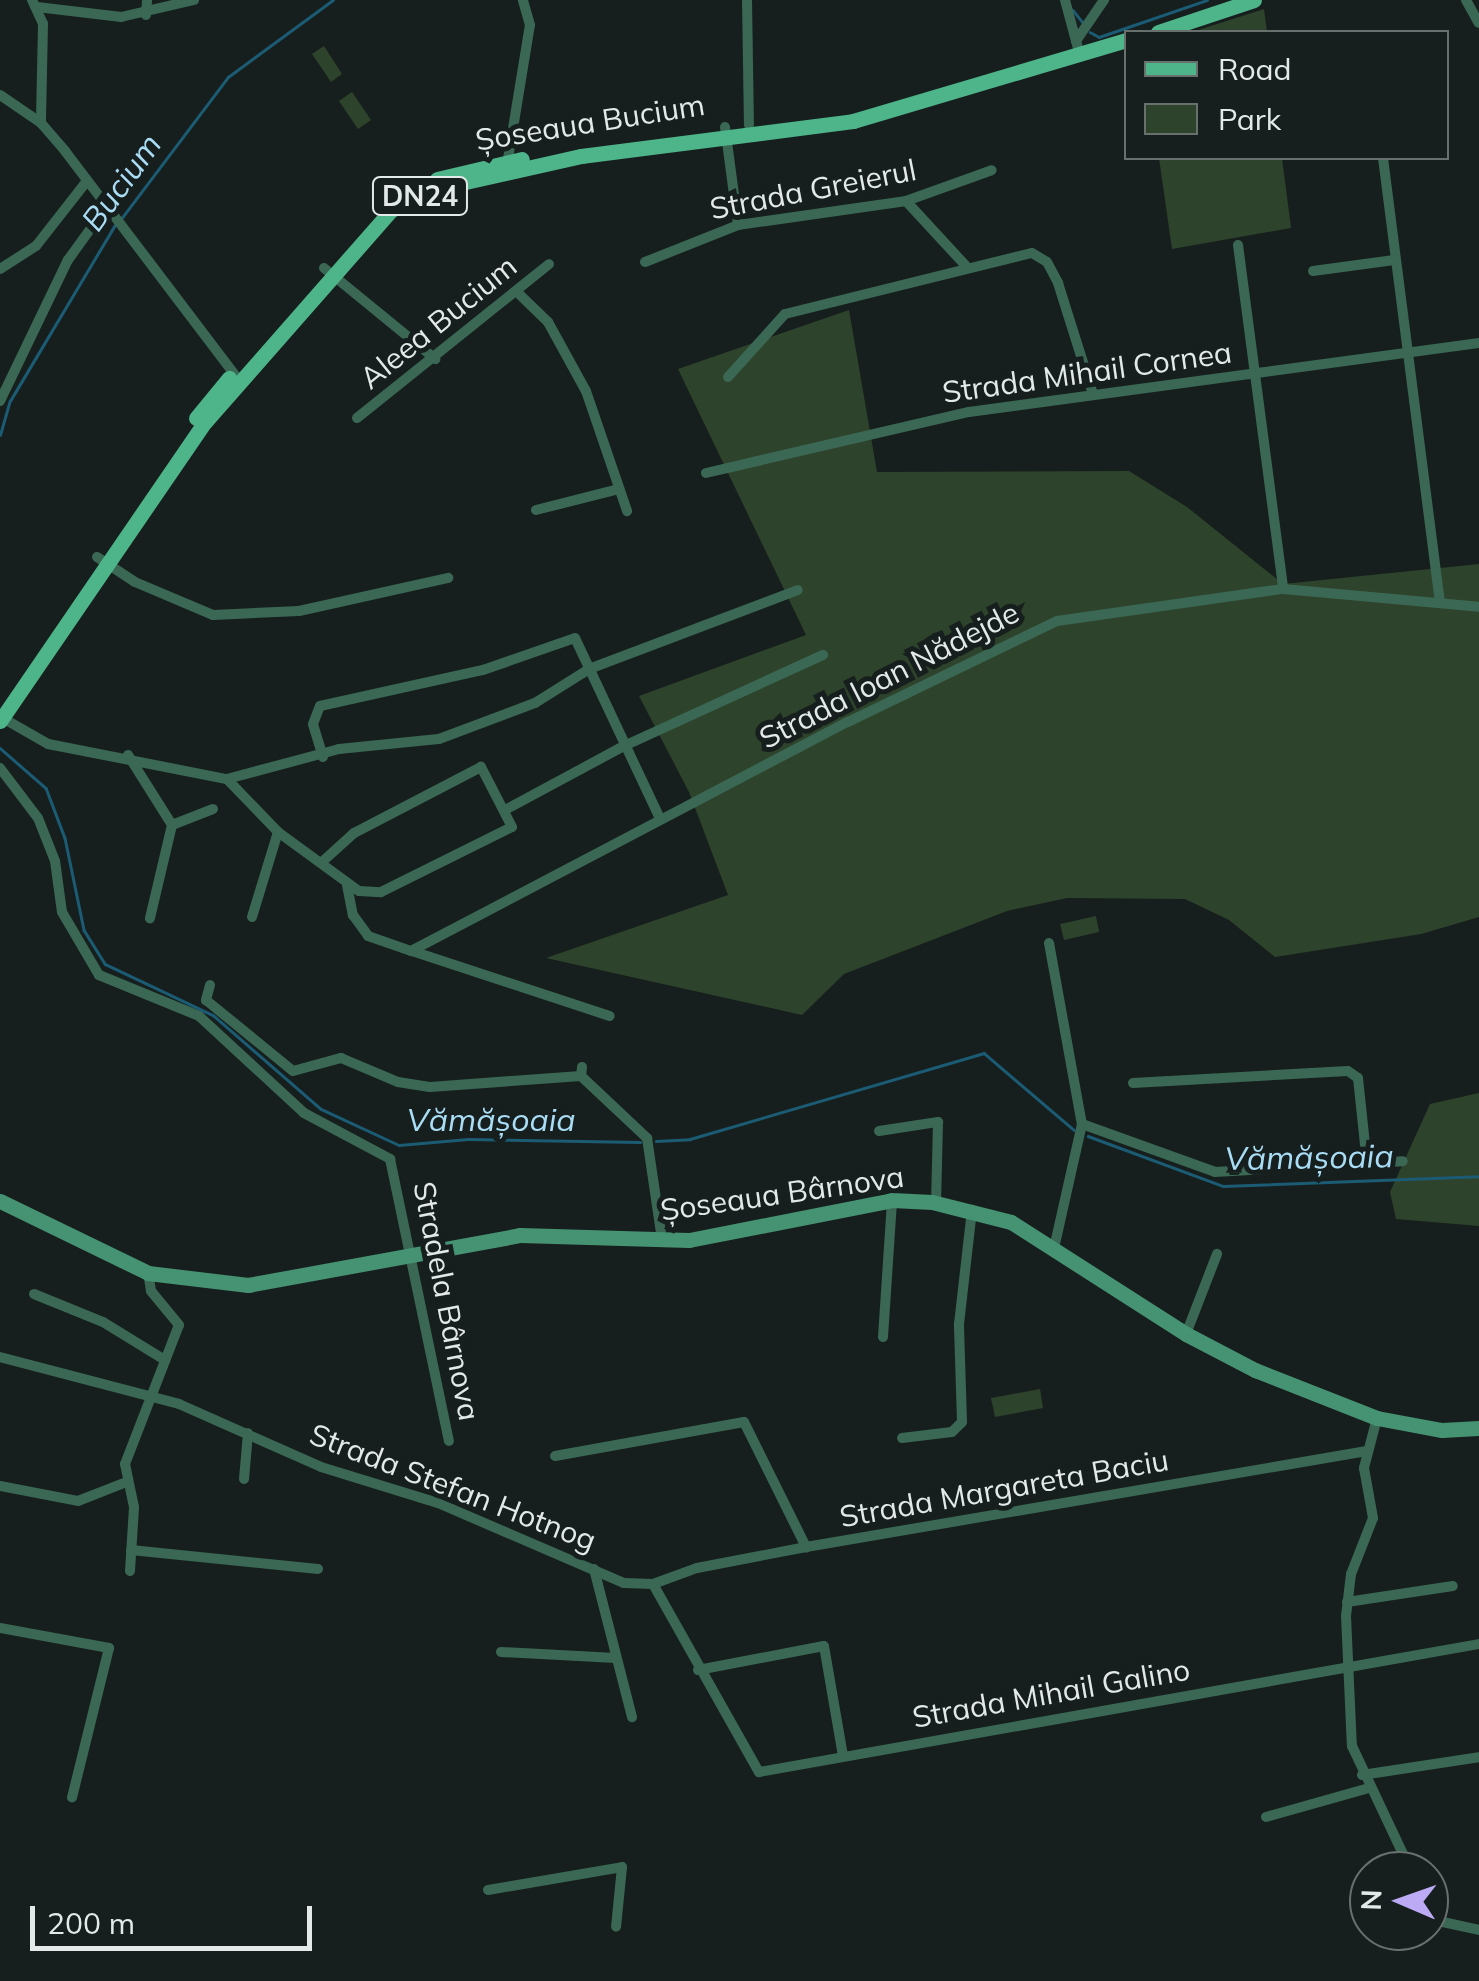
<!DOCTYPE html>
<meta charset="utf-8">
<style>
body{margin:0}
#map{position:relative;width:1479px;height:1981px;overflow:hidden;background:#161f1d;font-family:Mulish,sans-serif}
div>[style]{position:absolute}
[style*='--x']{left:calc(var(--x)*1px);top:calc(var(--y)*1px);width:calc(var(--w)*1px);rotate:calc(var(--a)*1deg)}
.green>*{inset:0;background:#2e432b}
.stream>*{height:2.5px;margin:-1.25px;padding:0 1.25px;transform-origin:1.25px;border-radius:1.25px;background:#1b5b74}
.minor>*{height:10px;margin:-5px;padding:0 5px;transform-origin:5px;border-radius:5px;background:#3a6854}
.secondary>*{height:15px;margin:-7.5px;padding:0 7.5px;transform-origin:7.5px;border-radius:7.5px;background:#469373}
.primary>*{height:15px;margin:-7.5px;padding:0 7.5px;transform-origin:7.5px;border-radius:7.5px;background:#4eb58b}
span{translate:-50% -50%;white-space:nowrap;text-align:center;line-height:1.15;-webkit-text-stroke:10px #161f1d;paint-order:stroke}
.shield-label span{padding:2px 8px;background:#161f1d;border:2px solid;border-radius:8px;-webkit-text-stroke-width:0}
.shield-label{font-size:28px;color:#e3e9e8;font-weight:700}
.street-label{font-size:30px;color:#e3e9e8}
.water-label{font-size:32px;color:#a9dcf5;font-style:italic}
.legend{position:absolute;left:1124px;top:30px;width:325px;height:130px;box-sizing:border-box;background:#161f1d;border:2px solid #68706e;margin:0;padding:12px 18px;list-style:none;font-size:30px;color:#e3e9e8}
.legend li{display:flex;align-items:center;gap:20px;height:50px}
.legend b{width:50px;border:2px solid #68706e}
.north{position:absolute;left:1349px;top:1851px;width:100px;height:100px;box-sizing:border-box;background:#161f1d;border:2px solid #68706e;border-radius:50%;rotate:272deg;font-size:28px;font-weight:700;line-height:40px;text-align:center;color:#e3e9e8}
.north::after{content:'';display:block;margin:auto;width:35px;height:45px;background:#bcaaf5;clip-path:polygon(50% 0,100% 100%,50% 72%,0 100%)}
.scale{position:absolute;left:30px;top:1906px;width:282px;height:45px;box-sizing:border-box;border:5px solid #e3e9e8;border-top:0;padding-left:12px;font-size:30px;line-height:35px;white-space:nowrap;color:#e3e9e8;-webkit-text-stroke:8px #161f1d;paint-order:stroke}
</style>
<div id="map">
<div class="green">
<i style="clip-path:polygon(1264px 9px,1267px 32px,1192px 32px)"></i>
<i style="clip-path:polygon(324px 46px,342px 74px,331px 82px,312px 54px)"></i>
<i style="clip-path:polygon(352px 92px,371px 120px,358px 129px,339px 101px)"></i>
<i style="clip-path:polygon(1159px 158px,1282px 158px,1291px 228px,1172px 249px)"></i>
<i style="clip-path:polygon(849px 310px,877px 472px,1129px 471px,1187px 507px,1283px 584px,1479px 564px,1479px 917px,1421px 934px,1275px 957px,1229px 920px,1185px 899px,1067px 898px,1007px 911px,844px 974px,802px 1015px,546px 958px,728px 895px,689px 792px,639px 696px,806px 635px,678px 369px)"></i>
<i style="clip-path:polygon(1096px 916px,1099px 932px,1064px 940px,1060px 924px)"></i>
<i style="clip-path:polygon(1479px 1093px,1479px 1226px,1396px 1219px,1390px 1192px,1430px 1104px)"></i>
<i style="clip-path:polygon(1040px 1389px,1043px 1408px,995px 1417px,991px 1398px)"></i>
</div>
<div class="stream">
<i style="--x:1073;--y:10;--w:16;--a:52"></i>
<i style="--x:1090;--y:32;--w:10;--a:29"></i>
<i style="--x:1099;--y:37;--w:114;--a:-18.9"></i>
<i style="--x:121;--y:219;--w:178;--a:-53"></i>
<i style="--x:228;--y:77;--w:130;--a:-36.3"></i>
<i style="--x:0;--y:435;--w:35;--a:-74"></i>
<i style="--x:10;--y:401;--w:205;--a:-59.2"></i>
<i style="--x:0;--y:748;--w:61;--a:41"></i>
<i style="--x:46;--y:788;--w:53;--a:69.2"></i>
<i style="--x:65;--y:838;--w:94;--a:78.3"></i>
<i style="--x:84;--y:930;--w:40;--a:58"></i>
<i style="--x:105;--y:964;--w:119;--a:25.3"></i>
<i style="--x:213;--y:1015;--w:143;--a:41"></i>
<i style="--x:321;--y:1109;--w:86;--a:24.8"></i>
<i style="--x:399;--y:1145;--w:69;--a:-5"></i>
<i style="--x:468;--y:1139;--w:172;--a:1"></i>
<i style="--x:1088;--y:1136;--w:144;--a:20.3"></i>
<i style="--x:1223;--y:1186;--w:256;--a:-2.2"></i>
<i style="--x:656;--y:1141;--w:34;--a:-3"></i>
<i style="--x:690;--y:1139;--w:306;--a:-16.3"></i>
<i style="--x:984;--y:1053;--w:118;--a:40.5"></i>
</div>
<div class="minor">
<i style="--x:32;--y:0;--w:26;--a:65"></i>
<i style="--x:43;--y:24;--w:99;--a:91.2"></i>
<i style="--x:747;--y:0;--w:125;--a:89.1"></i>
<i style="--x:1065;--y:0;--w:42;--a:75"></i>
<i style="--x:1466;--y:0;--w:26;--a:61"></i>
<i style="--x:37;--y:7;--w:85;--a:6.8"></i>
<i style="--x:121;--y:17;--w:75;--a:-13.1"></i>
<i style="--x:146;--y:15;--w:15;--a:-86"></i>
<i style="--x:1079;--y:52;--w:11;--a:-105"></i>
<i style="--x:1076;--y:41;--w:50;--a:-55.7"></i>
<i style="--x:0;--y:95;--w:50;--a:34.3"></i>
<i style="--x:41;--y:123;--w:37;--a:49"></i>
<i style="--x:65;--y:151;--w:288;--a:52.8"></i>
<i style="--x:725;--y:127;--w:99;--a:82.4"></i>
<i style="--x:1383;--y:158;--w:449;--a:82.7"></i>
<i style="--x:507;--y:165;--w:142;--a:-80.7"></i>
<i style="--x:530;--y:25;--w:26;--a:-106"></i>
<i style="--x:906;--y:201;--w:88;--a:47.3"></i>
<i style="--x:1238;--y:245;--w:347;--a:82.5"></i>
<i style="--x:645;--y:262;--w:100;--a:-21.7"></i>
<i style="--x:738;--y:225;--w:170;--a:-8.1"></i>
<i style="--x:906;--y:201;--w:91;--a:-19.8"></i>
<i style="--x:324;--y:268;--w:144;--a:39.3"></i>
<i style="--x:0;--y:269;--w:43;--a:-32.6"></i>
<i style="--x:36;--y:246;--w:83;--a:-51.9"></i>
<i style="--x:1313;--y:271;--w:82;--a:-7.7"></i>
<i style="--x:517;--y:292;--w:43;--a:44.1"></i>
<i style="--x:548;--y:322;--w:79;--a:61.2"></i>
<i style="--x:586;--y:391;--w:127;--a:71.1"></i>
<i style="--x:728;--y:377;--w:85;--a:-47.9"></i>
<i style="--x:785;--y:314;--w:254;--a:-13.9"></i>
<i style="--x:1032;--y:253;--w:17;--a:31"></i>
<i style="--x:1047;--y:262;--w:24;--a:62"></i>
<i style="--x:1058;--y:283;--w:116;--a:72.5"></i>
<i style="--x:0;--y:401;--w:157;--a:-64.3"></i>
<i style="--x:68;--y:260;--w:67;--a:-54.2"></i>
<i style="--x:357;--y:418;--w:246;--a:-38.7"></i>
<i style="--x:706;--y:473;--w:270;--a:-13.1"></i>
<i style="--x:969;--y:412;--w:515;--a:-7.7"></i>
<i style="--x:536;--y:510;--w:86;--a:-14.2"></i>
<i style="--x:97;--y:557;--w:45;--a:33.3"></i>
<i style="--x:135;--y:582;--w:85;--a:22.9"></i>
<i style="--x:213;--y:615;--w:86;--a:-2.7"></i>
<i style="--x:299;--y:611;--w:153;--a:-12.5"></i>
<i style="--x:1;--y:717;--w:54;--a:29.9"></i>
<i style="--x:48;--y:744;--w:182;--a:11.1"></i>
<i style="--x:227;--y:779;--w:74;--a:46.1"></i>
<i style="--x:278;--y:832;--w:100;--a:36.1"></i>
<i style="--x:359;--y:891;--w:22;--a:3"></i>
<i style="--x:381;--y:892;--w:146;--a:-26.4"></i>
<i style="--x:512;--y:827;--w:68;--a:-117.3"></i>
<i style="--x:481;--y:767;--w:143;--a:152.5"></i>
<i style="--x:354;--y:833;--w:43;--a:137.8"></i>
<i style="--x:128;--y:755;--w:83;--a:57.8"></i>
<i style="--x:172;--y:825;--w:96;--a:103.3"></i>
<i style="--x:323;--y:757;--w:34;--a:-107"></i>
<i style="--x:313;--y:724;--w:19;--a:-69"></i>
<i style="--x:320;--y:706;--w:167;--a:-12.5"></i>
<i style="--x:483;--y:670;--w:97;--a:-19.2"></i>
<i style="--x:575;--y:638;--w:200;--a:64.8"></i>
<i style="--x:0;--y:768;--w:63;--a:52.8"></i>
<i style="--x:38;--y:818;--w:46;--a:68.4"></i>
<i style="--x:55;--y:861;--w:51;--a:82.2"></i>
<i style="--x:62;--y:912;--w:73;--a:59.6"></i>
<i style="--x:99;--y:975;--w:108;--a:22.3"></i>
<i style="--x:199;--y:1016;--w:143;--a:42.7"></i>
<i style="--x:304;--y:1113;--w:98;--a:28.1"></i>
<i style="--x:390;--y:1159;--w:288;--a:78.2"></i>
<i style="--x:227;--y:779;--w:116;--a:-15"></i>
<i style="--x:339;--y:749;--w:100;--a:-5.7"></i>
<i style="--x:439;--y:739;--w:103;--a:-20.6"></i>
<i style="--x:535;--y:703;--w:64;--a:-32.2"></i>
<i style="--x:589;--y:669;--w:223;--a:-20.7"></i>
<i style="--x:505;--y:810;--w:135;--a:-28.3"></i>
<i style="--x:624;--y:746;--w:219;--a:-24.6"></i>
<i style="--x:172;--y:825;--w:44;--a:-21.3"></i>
<i style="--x:347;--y:885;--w:31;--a:79"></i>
<i style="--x:353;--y:915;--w:26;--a:54"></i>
<i style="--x:368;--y:936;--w:46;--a:19.2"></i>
<i style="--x:411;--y:951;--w:493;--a:-27.7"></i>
<i style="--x:848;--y:722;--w:232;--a:-25.8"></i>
<i style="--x:1057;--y:621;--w:228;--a:-8.1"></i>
<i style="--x:1283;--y:589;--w:197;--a:5.2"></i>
<i style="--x:252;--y:917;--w:89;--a:-73"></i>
<i style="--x:1049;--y:943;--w:184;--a:79.7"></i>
<i style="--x:1082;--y:1124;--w:127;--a:102.7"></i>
<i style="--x:412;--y:951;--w:208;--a:18.2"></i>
<i style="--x:210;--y:985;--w:16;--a:105"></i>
<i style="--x:206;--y:1000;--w:112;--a:39.2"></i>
<i style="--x:293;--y:1071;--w:50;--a:-15.2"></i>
<i style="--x:341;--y:1058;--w:62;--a:22.8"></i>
<i style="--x:398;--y:1082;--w:32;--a:9"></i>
<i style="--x:430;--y:1087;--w:151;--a:-4.2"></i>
<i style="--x:582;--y:1067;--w:9;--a:96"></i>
<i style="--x:581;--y:1076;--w:91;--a:43.2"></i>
<i style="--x:647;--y:1138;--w:103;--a:81.6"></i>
<i style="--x:1133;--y:1083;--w:215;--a:-3.2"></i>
<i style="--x:1348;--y:1071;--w:12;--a:35"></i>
<i style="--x:1358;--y:1078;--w:86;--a:84"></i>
<i style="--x:1082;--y:1124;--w:141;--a:19.8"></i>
<i style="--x:1215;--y:1172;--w:188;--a:-3.3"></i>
<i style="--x:879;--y:1131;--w:60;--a:-8.7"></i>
<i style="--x:938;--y:1122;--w:81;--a:91.4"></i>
<i style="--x:34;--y:1294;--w:74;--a:22.1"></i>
<i style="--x:103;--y:1322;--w:73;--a:31.5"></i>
<i style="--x:1186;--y:1334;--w:86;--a:-68.8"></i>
<i style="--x:883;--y:1337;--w:137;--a:-86.2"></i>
<i style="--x:0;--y:1357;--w:185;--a:14.7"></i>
<i style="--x:179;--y:1404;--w:155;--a:23.9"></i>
<i style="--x:321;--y:1467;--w:122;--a:17.1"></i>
<i style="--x:438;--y:1503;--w:202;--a:23.3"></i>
<i style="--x:624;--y:1583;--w:29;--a:2"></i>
<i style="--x:653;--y:1584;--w:216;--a:60.6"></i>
<i style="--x:759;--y:1772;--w:731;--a:-10.08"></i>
<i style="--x:1377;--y:1418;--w:52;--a:104.6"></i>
<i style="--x:1364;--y:1468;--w:51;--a:79.8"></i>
<i style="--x:1373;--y:1518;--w:60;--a:111.4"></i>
<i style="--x:1351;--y:1574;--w:42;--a:96.8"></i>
<i style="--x:1346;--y:1616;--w:130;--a:87.4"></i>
<i style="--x:1352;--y:1746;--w:138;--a:64.7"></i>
<i style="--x:902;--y:1438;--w:50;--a:-6.8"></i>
<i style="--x:952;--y:1432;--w:14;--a:-45"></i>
<i style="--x:962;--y:1422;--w:98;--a:-91.8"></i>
<i style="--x:959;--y:1324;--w:115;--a:-83.5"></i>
<i style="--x:555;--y:1456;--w:192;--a:-10.2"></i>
<i style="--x:744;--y:1422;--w:140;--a:63.6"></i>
<i style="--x:244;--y:1479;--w:46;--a:-85"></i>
<i style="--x:0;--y:1486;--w:79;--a:10.9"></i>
<i style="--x:78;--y:1501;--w:49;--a:-21.4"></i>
<i style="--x:131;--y:1550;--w:188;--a:5.8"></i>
<i style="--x:594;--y:1569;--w:153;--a:75.6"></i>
<i style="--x:130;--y:1571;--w:64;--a:-86.4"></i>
<i style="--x:134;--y:1507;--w:44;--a:-101.8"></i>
<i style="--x:125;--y:1464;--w:149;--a:-68.8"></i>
<i style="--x:179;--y:1325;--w:44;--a:-129.5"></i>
<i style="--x:151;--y:1291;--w:18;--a:-99"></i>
<i style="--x:653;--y:1584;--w:47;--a:-20"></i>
<i style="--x:697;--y:1568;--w:111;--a:-10.9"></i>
<i style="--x:806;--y:1547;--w:569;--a:-9.71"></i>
<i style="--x:1347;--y:1602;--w:107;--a:-8.6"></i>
<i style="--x:0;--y:1628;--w:111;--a:10.4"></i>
<i style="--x:109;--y:1648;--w:154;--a:103.9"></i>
<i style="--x:501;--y:1652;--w:115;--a:3"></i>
<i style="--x:698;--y:1670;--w:128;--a:-10.8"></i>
<i style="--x:824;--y:1646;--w:112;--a:80.2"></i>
<i style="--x:1362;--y:1775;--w:118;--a:-8.7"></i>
<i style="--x:1266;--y:1817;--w:107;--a:-15.7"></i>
<i style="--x:488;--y:1890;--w:136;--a:-9.7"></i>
<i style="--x:622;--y:1867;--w:60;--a:95.7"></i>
<i style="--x:1429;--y:1919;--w:51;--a:12.4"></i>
</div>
<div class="secondary">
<i style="--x:0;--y:1201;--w:165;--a:25.9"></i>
<i style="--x:148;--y:1273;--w:101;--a:6.8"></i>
<i style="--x:248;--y:1285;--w:277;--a:-10.4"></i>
<i style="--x:520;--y:1235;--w:169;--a:1.7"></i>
<i style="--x:689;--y:1240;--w:207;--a:-11.1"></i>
<i style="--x:892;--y:1200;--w:40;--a:2.9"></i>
<i style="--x:932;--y:1202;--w:81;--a:14.2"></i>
<i style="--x:1011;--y:1222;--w:208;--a:32.6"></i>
<i style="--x:1186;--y:1334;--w:78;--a:27.6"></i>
<i style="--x:1255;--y:1370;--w:131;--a:21.5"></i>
<i style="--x:1377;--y:1418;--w:66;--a:10.5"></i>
<i style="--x:1442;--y:1430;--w:37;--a:-3"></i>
</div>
<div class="primary">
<i style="--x:1158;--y:32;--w:101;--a:-18.4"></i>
<i style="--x:437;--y:179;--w:87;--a:-13.2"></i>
<i style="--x:196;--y:418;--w:52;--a:-50.5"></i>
<i style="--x:0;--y:721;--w:363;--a:-55.6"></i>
<i style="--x:205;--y:422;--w:282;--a:-48.7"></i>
<i style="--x:391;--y:210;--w:53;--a:-24.6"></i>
<i style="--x:439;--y:188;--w:146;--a:-12.7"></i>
<i style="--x:581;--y:156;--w:274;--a:-7.3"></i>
<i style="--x:853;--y:121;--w:285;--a:-16.5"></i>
</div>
<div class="shield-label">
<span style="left:420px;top:196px">DN24</span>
</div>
<div class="street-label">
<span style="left:590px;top:122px;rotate:-9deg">Șoseaua Bucium</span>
<span style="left:813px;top:189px;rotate:-11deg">Strada Greierul</span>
<span style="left:438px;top:322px;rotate:-39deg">Aleea Bucium</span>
<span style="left:1087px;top:372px;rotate:-8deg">Strada Mihail Cornea</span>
<span style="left:889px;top:675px;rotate:-27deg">Strada Ioan Nădejde</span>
<span style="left:782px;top:1193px;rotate:-8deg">Șoseaua Bârnova</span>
<span style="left:447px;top:1301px;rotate:79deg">Stradela Bârnova</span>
<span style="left:453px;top:1487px;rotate:21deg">Strada Stefan Hotnog</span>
<span style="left:1004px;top:1488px;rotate:-10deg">Strada Margareta Baciu</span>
<span style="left:1051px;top:1693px;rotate:-10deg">Strada Mihail Galino</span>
</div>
<div class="water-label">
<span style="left:121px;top:182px;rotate:-54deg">Bucium</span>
<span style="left:491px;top:1119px">Vămășoaia</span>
<span style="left:1309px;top:1157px;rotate:-1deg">Vămășoaia</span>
</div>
<ul class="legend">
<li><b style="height:12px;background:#4eb58b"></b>Road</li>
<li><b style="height:28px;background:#2e432b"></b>Park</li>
</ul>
<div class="north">N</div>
<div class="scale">200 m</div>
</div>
